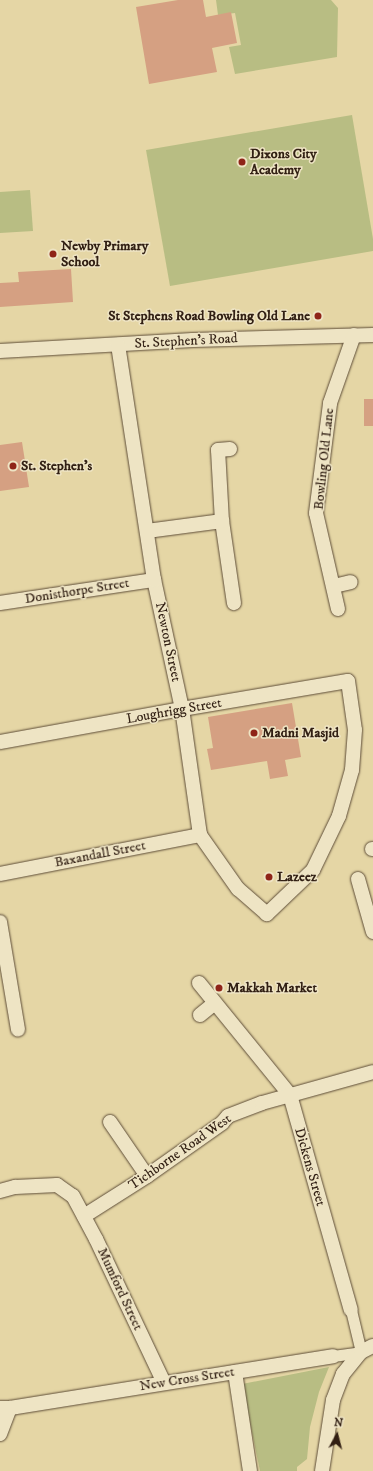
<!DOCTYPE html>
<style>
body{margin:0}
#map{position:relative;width:373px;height:1471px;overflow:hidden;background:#e5d6a5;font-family:"IM FELL DW Pica",serif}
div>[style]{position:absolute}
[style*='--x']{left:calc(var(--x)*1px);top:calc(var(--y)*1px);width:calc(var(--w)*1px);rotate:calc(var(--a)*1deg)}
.green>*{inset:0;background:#b8bd83}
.building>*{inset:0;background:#d5a082}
.roads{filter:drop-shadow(0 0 1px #5e4d38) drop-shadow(0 0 1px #5e4d38)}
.pedestrian>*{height:11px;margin:-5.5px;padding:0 5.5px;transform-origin:5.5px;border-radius:5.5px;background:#eee4c4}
.minor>*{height:14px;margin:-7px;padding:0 7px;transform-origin:7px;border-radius:7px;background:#eee4c4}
.dots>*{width:11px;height:11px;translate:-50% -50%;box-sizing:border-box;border:2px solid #eee4c4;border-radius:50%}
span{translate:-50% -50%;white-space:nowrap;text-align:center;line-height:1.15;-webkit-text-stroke:3px #eee4c4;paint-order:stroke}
.poi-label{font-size:14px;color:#311f13;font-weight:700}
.left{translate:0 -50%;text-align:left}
.right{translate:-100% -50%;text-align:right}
.street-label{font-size:14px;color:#311f13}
.north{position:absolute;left:317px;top:1415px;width:40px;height:40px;-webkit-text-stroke:3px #eee4c4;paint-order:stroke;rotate:7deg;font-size:11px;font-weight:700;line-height:16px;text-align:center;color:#311f13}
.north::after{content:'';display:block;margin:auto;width:14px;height:18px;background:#311f13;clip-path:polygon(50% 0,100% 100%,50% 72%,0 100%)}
</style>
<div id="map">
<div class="green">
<i style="clip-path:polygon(216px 0,331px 0,338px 8px,337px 57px,235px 74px,229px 47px,241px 45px,235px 13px,218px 15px)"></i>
<i style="clip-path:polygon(352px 115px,373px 239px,373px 251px,170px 286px,146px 150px)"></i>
<i style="clip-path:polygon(30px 190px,33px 231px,0 233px,0 192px)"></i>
<i style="clip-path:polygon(329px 1367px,319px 1392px,310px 1427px,307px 1459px,297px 1467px,297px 1471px,260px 1471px,242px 1384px)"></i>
</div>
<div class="building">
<i style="clip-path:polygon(178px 0,203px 0,206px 17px,231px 12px,237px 43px,212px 48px,217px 72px,149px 84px,136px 7px)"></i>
<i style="clip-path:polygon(71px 269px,73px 302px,0 307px,0 283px,19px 282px,18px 272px)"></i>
<i style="clip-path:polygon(364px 399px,373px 399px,373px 426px,364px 426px)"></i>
<i style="clip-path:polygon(22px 442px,29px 487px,0 491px,0 445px)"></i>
<i style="clip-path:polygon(292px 703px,301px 757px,285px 760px,288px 776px,270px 779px,267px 761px,211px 770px,207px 749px,213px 748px,208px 717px)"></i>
</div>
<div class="roads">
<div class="pedestrian">
<i style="--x:333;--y:1356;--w:28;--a:-8"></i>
<i style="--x:361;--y:1352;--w:43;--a:-103.4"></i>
</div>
<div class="minor">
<i style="--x:0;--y:351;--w:193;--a:-3.3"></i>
<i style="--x:193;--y:340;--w:180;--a:-1.6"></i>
<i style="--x:230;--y:449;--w:12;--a:175"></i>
<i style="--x:218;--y:450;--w:71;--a:86.8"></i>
<i style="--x:222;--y:521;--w:83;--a:81.7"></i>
<i style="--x:147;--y:531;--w:76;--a:-7.6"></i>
<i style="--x:334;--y:586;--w:17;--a:-13"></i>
<i style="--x:0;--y:603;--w:156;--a:-8.5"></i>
<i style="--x:338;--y:609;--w:98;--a:-102.9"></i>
<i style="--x:316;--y:513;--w:111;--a:-82.7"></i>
<i style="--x:330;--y:403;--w:72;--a:-70.6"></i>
<i style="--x:0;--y:742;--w:185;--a:-10.3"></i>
<i style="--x:182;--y:709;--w:168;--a:-9.6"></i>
<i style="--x:348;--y:681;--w:49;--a:81.9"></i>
<i style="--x:355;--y:730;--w:40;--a:94.3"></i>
<i style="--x:352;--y:770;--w:48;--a:105.8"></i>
<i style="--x:339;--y:816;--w:60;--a:115.7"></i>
<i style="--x:313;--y:870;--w:64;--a:136.3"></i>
<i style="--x:267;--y:914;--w:38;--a:-139"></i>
<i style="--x:238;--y:889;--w:66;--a:-125.1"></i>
<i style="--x:200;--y:835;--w:127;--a:-98.1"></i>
<i style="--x:182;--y:709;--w:132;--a:-102.2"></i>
<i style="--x:154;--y:580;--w:238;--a:-98.7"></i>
<i style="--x:372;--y:849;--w:1;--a:0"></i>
<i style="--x:0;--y:874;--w:204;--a:-11"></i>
<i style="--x:358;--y:879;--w:55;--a:74.2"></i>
<i style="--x:0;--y:922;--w:109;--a:80.5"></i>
<i style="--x:199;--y:983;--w:144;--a:50.9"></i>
<i style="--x:290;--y:1095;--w:223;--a:74.2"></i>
<i style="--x:200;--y:1015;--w:19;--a:-39"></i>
<i style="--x:110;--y:1122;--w:65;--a:55.6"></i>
<i style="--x:0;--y:1191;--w:16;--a:-15"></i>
<i style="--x:15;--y:1187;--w:42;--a:-2.7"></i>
<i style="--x:57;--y:1185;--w:19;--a:35"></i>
<i style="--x:73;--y:1196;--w:49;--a:61.9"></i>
<i style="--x:96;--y:1239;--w:159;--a:64.7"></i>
<i style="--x:84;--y:1216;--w:75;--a:-32.4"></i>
<i style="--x:147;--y:1176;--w:92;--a:-35.2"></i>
<i style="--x:222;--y:1123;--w:9;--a:-49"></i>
<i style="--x:228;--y:1116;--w:36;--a:-21"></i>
<i style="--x:262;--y:1103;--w:115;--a:-15.6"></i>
<i style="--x:235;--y:1372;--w:100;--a:81.4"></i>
<i style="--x:0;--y:1408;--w:10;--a:0"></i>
<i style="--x:10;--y:1408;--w:327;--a:-9.1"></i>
<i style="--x:0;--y:1434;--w:28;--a:-69"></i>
<i style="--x:322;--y:1471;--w:72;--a:-81.2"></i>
<i style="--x:333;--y:1400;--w:28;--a:-69"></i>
<i style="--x:343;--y:1374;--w:28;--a:-51"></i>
<i style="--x:361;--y:1352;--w:13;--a:-27"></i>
</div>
</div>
<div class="dots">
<i style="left:242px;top:162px;background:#8f2418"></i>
<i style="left:53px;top:254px;background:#8f2418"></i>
<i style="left:318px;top:316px;background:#8f2418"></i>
<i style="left:13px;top:466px;background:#8f2418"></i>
<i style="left:254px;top:733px;background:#8f2418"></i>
<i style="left:269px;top:877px;background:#8f2418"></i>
<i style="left:219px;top:988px;background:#8f2418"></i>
</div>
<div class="poi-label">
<span class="left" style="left:250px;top:162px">Dixons City<br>Academy</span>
<span class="left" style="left:61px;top:254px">Newby Primary<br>School</span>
<span class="right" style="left:310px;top:316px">St Stephens Road Bowling Old Lane</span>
<span class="left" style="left:21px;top:466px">St. Stephen's</span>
<span class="left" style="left:262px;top:733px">Madni Masjid</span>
<span class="left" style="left:277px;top:877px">Lazeez</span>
<span class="left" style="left:227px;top:988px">Makkah Market</span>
</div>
<div class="street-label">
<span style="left:186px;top:341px;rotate:-3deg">St. Stephen's Road</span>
<span style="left:324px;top:459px;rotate:-84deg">Bowling Old Lane</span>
<span style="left:77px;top:591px;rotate:-9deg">Donisthorpe Street</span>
<span style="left:168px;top:642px;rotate:78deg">Newton Street</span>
<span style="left:174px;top:711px;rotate:-10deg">Loughrigg Street</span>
<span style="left:100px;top:854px;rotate:-11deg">Baxandall Street</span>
<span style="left:180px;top:1152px;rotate:-35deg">Tichborne Road West</span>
<span style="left:310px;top:1167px;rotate:74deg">Dickens Street</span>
<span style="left:120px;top:1289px;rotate:65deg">Mumford Street</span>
<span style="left:187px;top:1379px;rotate:-9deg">New Cross Street</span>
</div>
<div class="north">N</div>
</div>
